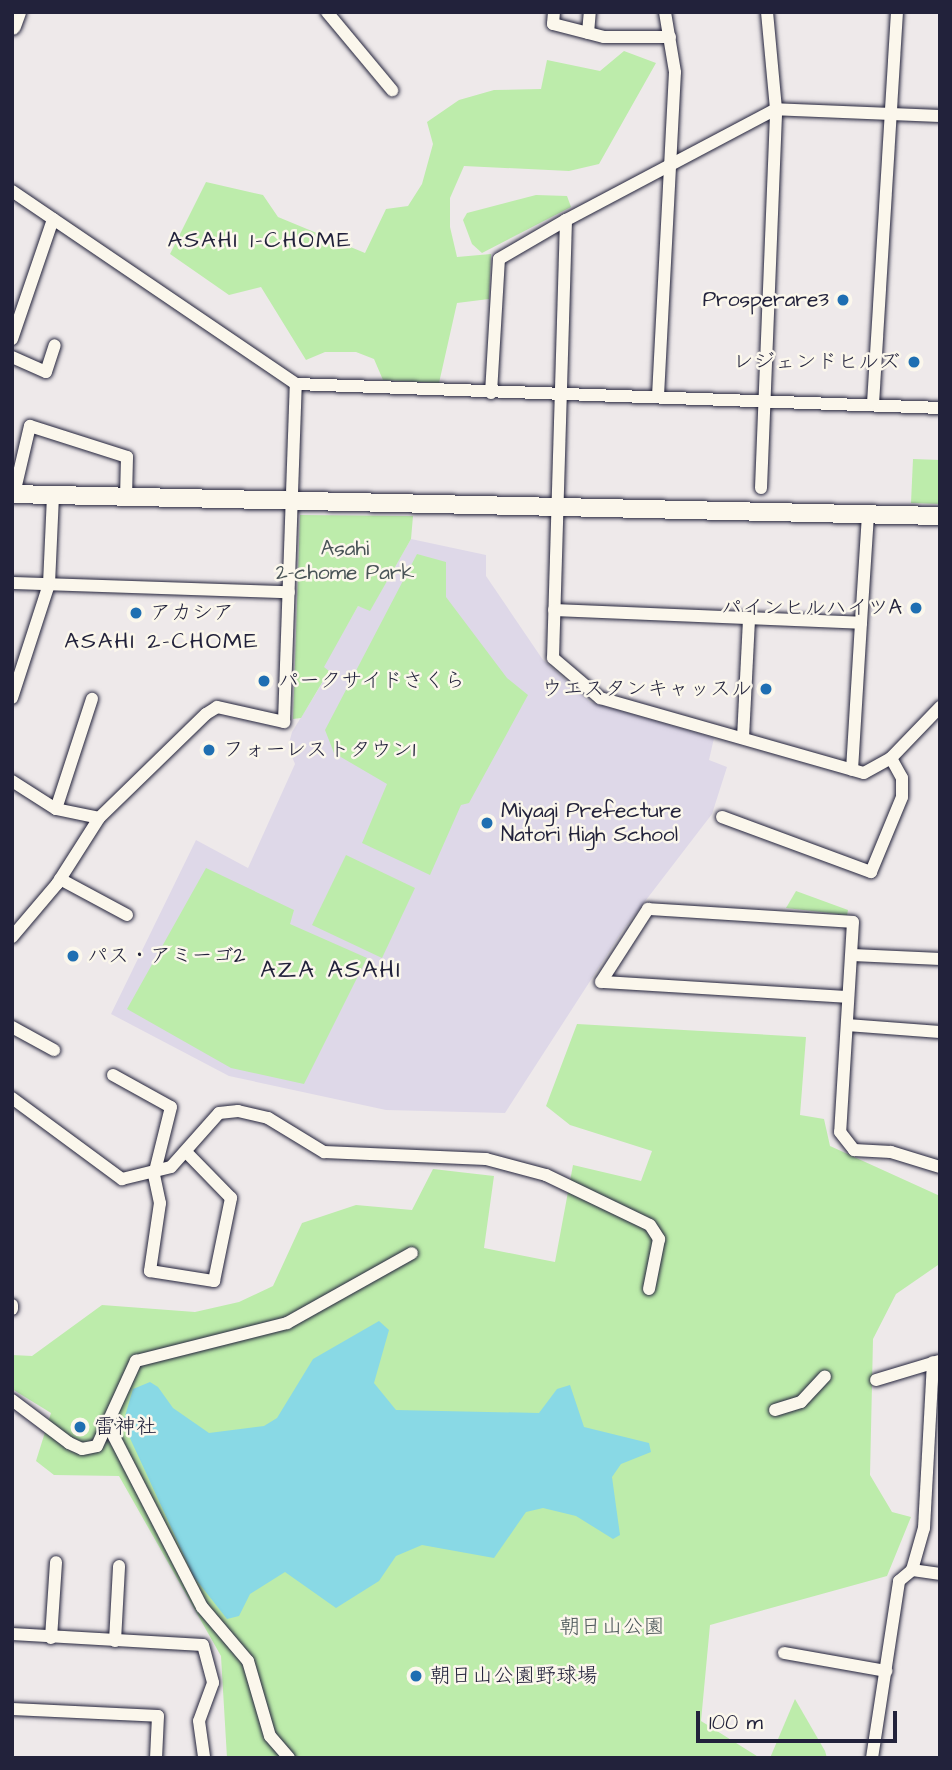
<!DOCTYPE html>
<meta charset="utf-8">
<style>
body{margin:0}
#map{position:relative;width:952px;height:1770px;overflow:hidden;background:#eee9ea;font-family:"Architects Daughter","Klee One",sans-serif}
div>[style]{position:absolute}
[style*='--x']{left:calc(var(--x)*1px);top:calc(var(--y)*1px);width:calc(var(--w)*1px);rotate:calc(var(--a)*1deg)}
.built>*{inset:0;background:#ded8e8}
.green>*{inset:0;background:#bdecab}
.water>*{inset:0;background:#89d9e5}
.roads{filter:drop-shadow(0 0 2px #22223b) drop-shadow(0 0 2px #22223b)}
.street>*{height:12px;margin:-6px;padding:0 6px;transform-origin:6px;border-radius:6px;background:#fbf7ec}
.secondary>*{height:18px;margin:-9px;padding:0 9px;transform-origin:9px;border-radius:9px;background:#fbf7ec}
.dots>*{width:19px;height:19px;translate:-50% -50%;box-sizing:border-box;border:4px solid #fbf7ec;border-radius:50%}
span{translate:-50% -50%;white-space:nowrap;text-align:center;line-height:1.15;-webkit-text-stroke:5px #fbf7ec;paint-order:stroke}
.poi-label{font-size:21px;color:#22223b}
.right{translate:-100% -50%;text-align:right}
.left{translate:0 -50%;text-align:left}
.park-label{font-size:21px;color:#495457}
.neighbourhood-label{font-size:23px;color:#22223b;letter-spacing:2px}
.quarter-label{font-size:24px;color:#22223b;letter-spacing:2px}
.frame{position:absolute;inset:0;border:14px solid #22223b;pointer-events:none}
.scale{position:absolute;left:696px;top:1711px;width:201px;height:32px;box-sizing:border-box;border:4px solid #22223b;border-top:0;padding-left:9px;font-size:21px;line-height:24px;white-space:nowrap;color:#22223b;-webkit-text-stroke:5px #fbf7ec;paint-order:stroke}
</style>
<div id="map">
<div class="built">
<i style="clip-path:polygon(411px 539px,486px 555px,486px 576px,543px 660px,590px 702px,714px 738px,709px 760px,727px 767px,712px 814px,623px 930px,505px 1113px,386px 1110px,229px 1076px,111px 1014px,196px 840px,248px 868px,295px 764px,288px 747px,292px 732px,329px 672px,323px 667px,358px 606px,370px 610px)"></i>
</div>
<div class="green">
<i style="clip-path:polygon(624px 51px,656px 63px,599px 164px,569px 171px,464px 166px,450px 198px,450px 227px,457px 257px,491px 254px,489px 299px,457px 303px,439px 383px,383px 380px,374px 359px,356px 352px,325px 352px,306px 360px,261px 287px,229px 295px,170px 254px,206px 182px,263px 195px,278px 217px,365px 253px,386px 209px,408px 206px,422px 184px,433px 144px,427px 122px,459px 100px,494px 90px,541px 89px,547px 60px,600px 71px)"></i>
<i style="clip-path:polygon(536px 195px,567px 196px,571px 207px,482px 253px,472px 244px,463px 220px,467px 213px)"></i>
<i style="clip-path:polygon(913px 459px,940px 460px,940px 504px,911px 503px)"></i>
<i style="clip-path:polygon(300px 515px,413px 516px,411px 539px,370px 611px,358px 606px,324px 667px,329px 671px,301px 718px,293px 719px)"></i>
<i style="clip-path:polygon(417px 554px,446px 562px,446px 597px,507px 678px,528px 695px,469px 803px,461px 805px,430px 875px,362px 843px,387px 784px,334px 753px,325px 730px)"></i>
<i style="clip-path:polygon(346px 855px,415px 888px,382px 958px,312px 925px)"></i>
<i style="clip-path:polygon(206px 868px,294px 910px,290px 924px,367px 958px,304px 1084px,231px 1068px,127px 1009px)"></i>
<i style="clip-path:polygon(796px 891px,848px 910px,847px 915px,786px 908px)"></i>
<i style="clip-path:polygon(577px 1024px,806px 1037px,800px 1115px,824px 1119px,830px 1146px,940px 1196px,938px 1265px,896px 1294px,873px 1339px,870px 1475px,892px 1512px,911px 1517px,887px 1576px,710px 1625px,701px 1721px,760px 1758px,227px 1758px,221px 1656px,119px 1476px,54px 1475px,36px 1461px,51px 1413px,12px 1389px,12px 1355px,32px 1356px,102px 1305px,195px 1312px,239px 1302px,273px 1286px,302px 1223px,356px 1205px,412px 1210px,433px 1169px,494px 1176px,484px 1248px,555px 1262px,573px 1165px,641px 1181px,652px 1151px,570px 1125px,546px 1106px)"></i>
<i style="clip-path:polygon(795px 1699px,825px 1751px,827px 1758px,770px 1758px)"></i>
</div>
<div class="water">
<i style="clip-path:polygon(379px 1321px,389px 1330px,374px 1383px,396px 1410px,539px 1413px,557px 1389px,570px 1385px,584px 1427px,649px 1443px,651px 1452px,621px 1464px,612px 1477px,620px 1535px,613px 1539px,576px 1516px,543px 1508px,526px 1512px,494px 1558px,422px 1545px,396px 1556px,379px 1581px,336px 1608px,285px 1572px,250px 1594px,239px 1616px,227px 1619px,194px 1577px,123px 1423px,133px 1389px,150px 1382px,158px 1387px,173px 1408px,209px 1433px,264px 1426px,277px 1418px,313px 1359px)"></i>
</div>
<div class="roads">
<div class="street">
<i style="--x:327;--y:12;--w:102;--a:50.2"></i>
<i style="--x:554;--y:12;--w:12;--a:95"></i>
<i style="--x:553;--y:24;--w:53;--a:14.3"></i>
<i style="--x:604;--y:37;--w:66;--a:0"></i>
<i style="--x:588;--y:33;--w:21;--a:-85"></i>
<i style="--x:940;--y:116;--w:164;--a:-177.6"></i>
<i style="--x:776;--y:109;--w:238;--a:152.1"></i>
<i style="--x:566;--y:220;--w:438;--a:91.7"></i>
<i style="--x:553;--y:658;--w:62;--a:40.4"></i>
<i style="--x:600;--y:698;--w:274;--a:15.9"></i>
<i style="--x:864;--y:773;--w:31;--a:-29"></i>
<i style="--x:891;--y:758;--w:71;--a:-46.1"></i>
<i style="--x:12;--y:191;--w:343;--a:34.2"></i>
<i style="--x:296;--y:384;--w:644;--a:2.13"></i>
<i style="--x:12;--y:339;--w:127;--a:-71.1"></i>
<i style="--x:12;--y:357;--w:37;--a:24"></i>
<i style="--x:46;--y:372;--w:28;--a:-72"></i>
<i style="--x:491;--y:393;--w:134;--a:-86.6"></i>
<i style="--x:499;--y:259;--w:78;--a:-30.2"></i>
<i style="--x:658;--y:396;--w:324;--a:-87"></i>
<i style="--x:675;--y:72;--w:61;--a:-99.5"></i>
<i style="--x:873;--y:404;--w:393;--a:-86.5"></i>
<i style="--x:761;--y:488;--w:379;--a:-87.7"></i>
<i style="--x:776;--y:109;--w:97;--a:-95.3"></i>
<i style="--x:14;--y:494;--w:70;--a:-76.8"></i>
<i style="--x:30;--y:426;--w:102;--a:17.7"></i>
<i style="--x:127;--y:457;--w:41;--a:91.4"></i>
<i style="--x:12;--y:583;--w:277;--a:1.9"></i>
<i style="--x:554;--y:610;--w:307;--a:2.4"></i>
<i style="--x:861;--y:623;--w:147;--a:93.5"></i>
<i style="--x:861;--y:623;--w:109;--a:-86.3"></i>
<i style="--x:12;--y:698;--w:120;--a:-72"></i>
<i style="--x:49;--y:584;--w:88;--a:-87.4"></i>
<i style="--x:743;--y:738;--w:120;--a:-87.1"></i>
<i style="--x:12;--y:781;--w:52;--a:32.5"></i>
<i style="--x:56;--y:809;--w:44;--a:11.8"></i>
<i style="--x:56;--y:809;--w:116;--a:-71.9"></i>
<i style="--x:722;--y:817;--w:159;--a:20.3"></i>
<i style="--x:871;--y:872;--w:81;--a:-67.5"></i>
<i style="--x:902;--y:797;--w:19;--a:-90"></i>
<i style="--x:902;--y:778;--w:23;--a:-119"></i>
<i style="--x:60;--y:879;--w:76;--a:28.2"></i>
<i style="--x:12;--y:937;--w:70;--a:-49.7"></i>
<i style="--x:57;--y:884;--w:78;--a:-57.5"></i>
<i style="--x:99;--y:818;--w:149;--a:-44.2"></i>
<i style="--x:206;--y:714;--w:13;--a:-32"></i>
<i style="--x:217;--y:707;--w:69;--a:12.6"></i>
<i style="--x:284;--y:722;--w:338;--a:-88"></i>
<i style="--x:853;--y:955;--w:87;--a:2.6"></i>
<i style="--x:848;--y:997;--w:247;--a:-176.5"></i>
<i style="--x:601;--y:982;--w:87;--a:-57.2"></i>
<i style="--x:648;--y:909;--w:205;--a:3.6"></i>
<i style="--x:853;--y:922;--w:210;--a:93.5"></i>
<i style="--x:840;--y:1132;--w:23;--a:52"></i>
<i style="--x:854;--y:1150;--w:37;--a:3"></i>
<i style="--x:891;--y:1152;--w:51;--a:17"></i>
<i style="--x:847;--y:1025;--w:93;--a:4.3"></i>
<i style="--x:12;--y:1027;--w:48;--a:28.7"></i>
<i style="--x:113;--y:1075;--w:66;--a:28.9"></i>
<i style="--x:171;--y:1107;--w:70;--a:104"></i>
<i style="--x:154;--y:1175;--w:29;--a:78"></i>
<i style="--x:160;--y:1203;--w:69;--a:98.4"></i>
<i style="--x:150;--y:1271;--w:65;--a:8.9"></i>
<i style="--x:214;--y:1281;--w:85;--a:-78.4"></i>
<i style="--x:231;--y:1198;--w:62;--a:-134.3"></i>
<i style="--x:12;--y:1098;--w:137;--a:36.4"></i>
<i style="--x:122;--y:1179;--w:50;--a:-13.8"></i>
<i style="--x:171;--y:1167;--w:72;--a:-48.4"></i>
<i style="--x:219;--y:1113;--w:19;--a:-6"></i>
<i style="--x:238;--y:1111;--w:31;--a:13"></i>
<i style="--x:268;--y:1118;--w:66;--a:31.3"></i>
<i style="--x:324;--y:1152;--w:162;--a:2.5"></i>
<i style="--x:486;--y:1159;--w:62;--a:14.9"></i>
<i style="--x:546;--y:1175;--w:115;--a:25.7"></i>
<i style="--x:650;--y:1225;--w:17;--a:57"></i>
<i style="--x:659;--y:1239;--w:51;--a:101.3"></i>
<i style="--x:12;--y:1305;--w:4;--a:90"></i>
<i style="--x:876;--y:1380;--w:66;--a:-16.8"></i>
<i style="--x:12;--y:1400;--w:71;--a:37"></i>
<i style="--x:69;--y:1443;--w:14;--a:25"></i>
<i style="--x:82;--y:1449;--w:15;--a:-11"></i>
<i style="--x:97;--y:1446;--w:94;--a:-65.4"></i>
<i style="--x:136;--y:1361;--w:156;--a:-14.1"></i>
<i style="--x:287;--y:1323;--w:143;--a:-29.2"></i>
<i style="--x:775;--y:1410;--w:27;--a:-17"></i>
<i style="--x:801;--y:1402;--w:35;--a:-47"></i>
<i style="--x:108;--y:1425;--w:205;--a:62.7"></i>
<i style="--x:202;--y:1607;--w:71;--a:49.6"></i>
<i style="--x:248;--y:1661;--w:78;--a:73.7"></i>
<i style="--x:270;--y:1736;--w:29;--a:49"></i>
<i style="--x:912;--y:1570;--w:28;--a:8"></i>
<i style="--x:12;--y:1634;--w:191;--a:3.3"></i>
<i style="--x:203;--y:1645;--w:39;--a:75"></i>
<i style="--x:213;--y:1683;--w:40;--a:110.2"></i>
<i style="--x:199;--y:1721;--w:37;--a:82"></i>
<i style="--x:51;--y:1638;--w:76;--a:-86.2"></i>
<i style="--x:115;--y:1641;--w:75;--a:-86.9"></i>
<i style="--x:784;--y:1653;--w:104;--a:10"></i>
<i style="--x:12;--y:1709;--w:146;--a:2.7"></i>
<i style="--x:158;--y:1716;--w:42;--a:92.7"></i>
<i style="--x:872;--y:1758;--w:179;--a:-81.3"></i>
<i style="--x:899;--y:1581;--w:17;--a:-40"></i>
<i style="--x:912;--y:1570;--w:44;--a:-74.1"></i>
<i style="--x:924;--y:1528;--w:166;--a:-86.9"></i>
</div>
<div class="secondary">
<i style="--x:12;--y:26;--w:15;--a:-70"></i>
<i style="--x:12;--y:494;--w:928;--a:1.36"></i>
</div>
</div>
<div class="dots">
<i style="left:843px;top:300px;background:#1f6fb2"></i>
<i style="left:914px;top:362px;background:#1f6fb2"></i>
<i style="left:916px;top:608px;background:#1f6fb2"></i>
<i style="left:136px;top:613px;background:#1f6fb2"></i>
<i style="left:264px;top:681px;background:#1f6fb2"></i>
<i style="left:766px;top:689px;background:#1f6fb2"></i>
<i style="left:209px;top:750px;background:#1f6fb2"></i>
<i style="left:487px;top:823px;background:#1f6fb2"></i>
<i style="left:73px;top:956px;background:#1f6fb2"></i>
<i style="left:80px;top:1427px;background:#1f6fb2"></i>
<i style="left:416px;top:1676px;background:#1f6fb2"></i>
</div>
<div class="poi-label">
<span class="right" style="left:829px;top:300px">Prosperare3</span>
<span class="right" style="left:900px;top:362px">レジェンドヒルズ</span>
<span class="right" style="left:902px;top:608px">パインヒルハイツA</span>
<span class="left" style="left:150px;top:613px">アカシア</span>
<span class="left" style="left:278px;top:681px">パークサイドさくら</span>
<span class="right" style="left:752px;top:689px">ウエスタンキャッスル</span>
<span class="left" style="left:223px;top:750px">フォーレストタウン1</span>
<span class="left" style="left:501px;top:823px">Miyagi Prefecture<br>Natori High School</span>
<span class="left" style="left:87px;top:956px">パス・アミーゴ2</span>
<span class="left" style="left:94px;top:1427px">雷神社</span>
<span class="left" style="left:430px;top:1676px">朝日山公園野球場</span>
</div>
<div class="park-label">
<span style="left:345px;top:561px">Asahi<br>2-chome Park</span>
<span style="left:612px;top:1627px">朝日山公園</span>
</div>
<div class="neighbourhood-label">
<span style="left:260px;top:240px">ASAHI 1-CHOME</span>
<span style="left:162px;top:641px">ASAHI 2-CHOME</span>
</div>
<div class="quarter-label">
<span style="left:331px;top:971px">AZA ASAHI</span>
</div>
<div class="frame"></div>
<div class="scale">100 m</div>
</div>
